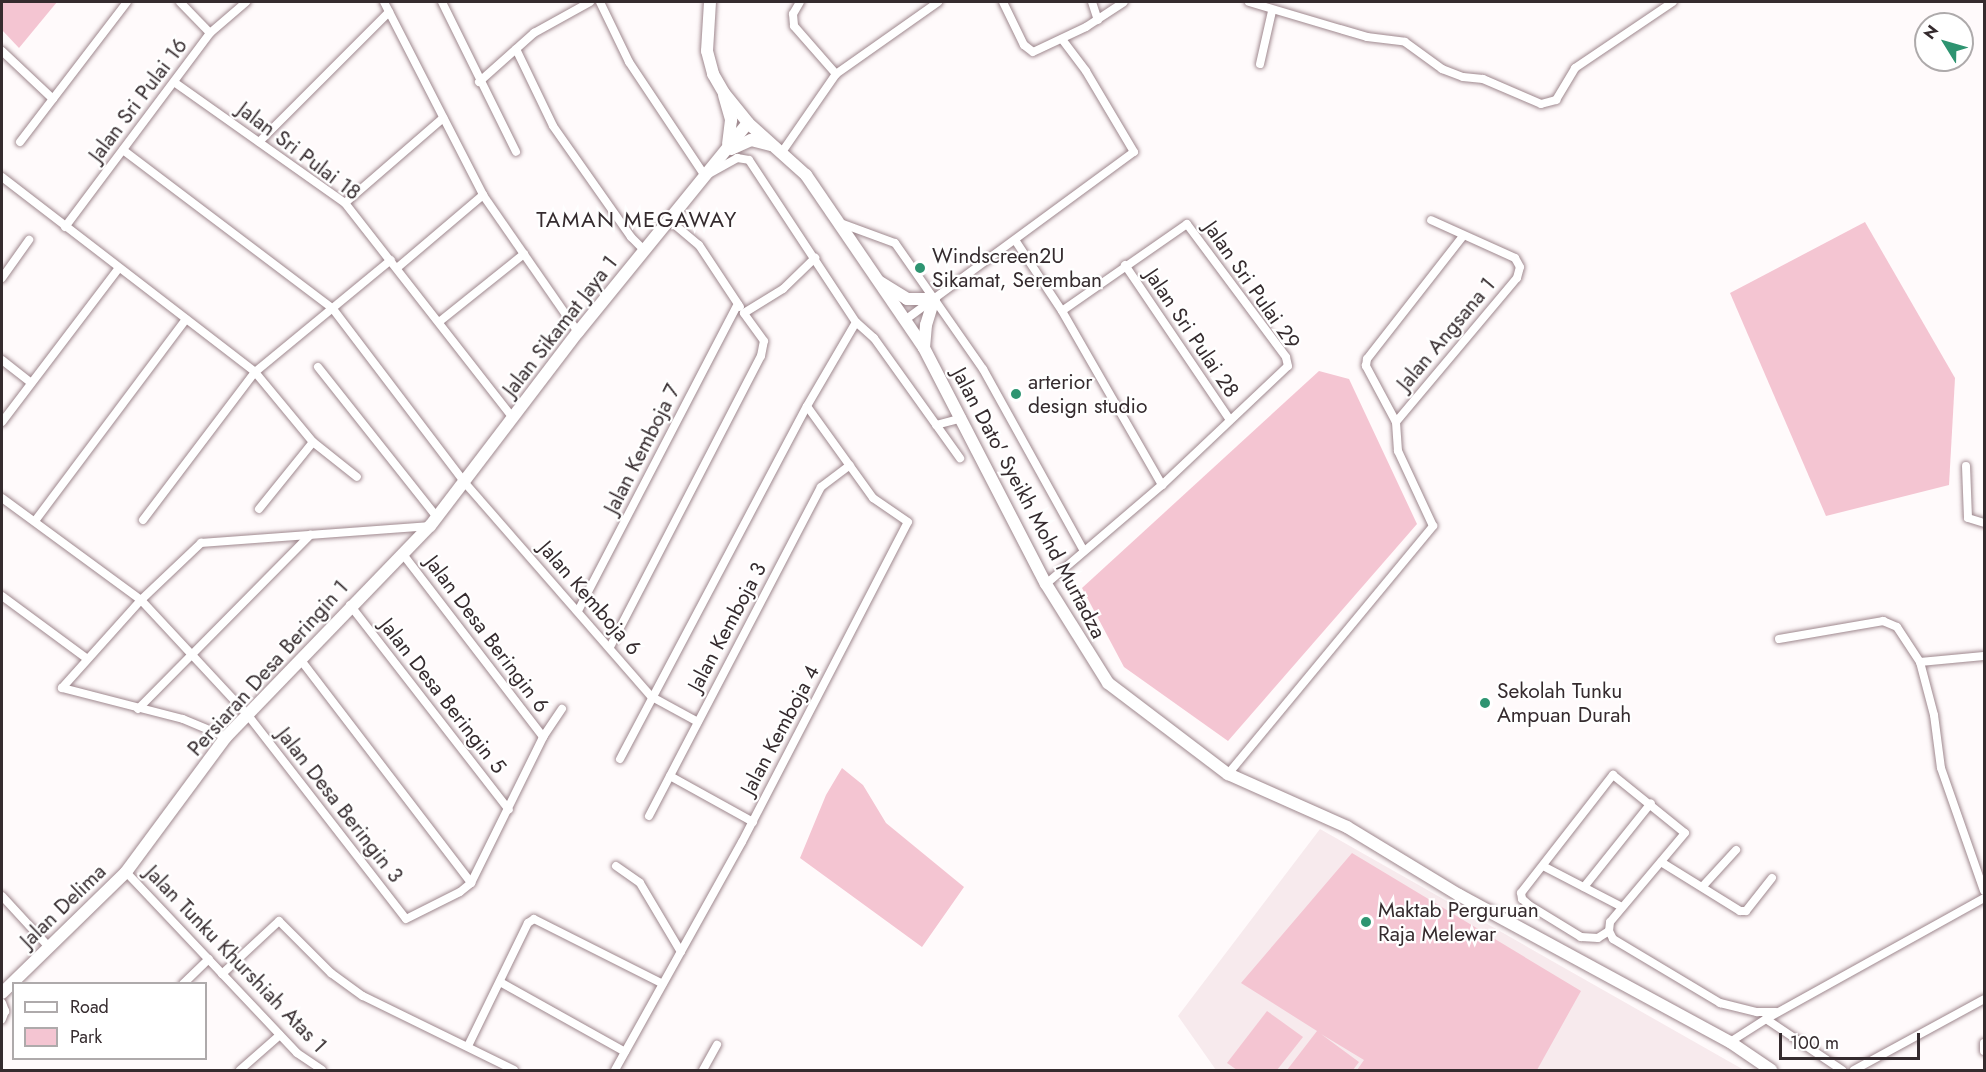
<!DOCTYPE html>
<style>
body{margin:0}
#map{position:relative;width:1986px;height:1072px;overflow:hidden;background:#fffafb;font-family:Jost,sans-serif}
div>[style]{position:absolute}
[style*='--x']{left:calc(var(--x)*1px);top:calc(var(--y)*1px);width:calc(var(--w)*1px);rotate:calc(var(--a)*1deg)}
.built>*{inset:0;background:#f7eaed}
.green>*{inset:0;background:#f4c5d2}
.roads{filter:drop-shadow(0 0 2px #9f888e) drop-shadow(0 0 2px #9f888e)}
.minor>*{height:8px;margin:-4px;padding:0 4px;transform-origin:4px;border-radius:4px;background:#fff}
.secondary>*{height:12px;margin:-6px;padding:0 6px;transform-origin:6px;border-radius:6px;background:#fff}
.dots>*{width:16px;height:16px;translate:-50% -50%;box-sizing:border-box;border:3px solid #fff;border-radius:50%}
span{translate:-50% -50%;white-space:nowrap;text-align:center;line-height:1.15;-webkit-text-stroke:4.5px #fff;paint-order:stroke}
.street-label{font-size:21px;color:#352b2e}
.poi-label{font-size:21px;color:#352b2e}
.left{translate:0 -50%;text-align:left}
.neighbourhood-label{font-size:22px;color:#352b2e;letter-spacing:1.5px}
.frame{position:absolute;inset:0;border:3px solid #352b2e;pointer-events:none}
.legend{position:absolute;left:12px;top:982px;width:195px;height:78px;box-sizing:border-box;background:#fff;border:2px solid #aeaaab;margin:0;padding:8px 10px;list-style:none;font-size:18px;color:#352b2e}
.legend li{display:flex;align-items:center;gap:12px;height:30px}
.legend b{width:30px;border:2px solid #aeaaab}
.north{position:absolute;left:1914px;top:12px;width:60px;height:60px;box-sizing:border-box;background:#fff;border:2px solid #aeaaab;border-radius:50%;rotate:307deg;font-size:16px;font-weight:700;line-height:24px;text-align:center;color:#352b2e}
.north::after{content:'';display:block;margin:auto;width:21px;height:27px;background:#2e9471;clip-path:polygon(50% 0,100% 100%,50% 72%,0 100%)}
.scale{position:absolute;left:1779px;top:1033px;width:141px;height:27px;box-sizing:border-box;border:3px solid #352b2e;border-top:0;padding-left:8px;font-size:18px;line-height:21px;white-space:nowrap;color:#352b2e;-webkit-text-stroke:4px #fff;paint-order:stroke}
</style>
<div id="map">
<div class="built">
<i style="clip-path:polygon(1320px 829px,1744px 1070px,1216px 1070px,1178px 1016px)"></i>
</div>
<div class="green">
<i style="clip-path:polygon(2px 2px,57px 2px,19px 48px,2px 30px)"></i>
<i style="clip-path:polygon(1865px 222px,1955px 378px,1949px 485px,1826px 516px,1730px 293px)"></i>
<i style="clip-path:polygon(1319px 371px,1349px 379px,1417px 524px,1228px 741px,1124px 667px,1082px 588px)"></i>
<i style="clip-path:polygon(842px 768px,863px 785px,886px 823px,964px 887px,922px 947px,800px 858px,826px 795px)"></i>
<i style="clip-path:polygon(1352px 853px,1581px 991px,1537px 1070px,1357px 1070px,1364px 1060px,1321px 1034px,1359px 1062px,1353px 1070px,1287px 1070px,1317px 1031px,1241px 983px)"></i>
<i style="clip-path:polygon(1267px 1011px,1303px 1037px,1277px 1070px,1237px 1070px,1227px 1063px)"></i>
</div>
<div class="roads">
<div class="minor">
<i style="--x:180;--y:2;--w:43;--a:45.9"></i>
<i style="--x:384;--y:2;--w:217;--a:62.8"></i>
<i style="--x:483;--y:195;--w:167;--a:55.3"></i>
<i style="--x:442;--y:2;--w:167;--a:63.7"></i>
<i style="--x:600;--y:2;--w:67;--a:64.2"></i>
<i style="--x:629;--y:62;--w:137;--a:56.3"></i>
<i style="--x:705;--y:176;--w:37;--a:-29"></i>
<i style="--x:737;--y:158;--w:12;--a:9"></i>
<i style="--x:749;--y:160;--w:194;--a:56.6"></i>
<i style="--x:856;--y:322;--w:24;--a:42"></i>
<i style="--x:874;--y:338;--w:148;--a:54.4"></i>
<i style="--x:800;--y:2;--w:14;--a:120"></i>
<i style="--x:793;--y:14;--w:12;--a:85"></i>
<i style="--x:794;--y:26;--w:64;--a:48.8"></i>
<i style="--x:1003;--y:2;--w:48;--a:64"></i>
<i style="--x:1024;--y:45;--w:11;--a:38"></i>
<i style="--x:1033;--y:52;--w:59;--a:-25.3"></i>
<i style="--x:1086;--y:27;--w:45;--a:-33.3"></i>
<i style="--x:1092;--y:2;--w:19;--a:72"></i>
<i style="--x:1249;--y:2;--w:123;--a:16.5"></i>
<i style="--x:1367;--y:37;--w:38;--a:7"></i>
<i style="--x:1405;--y:42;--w:46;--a:36.1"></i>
<i style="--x:1442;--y:69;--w:22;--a:21"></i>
<i style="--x:1463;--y:77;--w:20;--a:6"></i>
<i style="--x:1483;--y:79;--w:63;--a:23.3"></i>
<i style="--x:1541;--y:104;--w:16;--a:-15"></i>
<i style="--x:1556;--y:100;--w:37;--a:-59"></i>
<i style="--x:1575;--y:68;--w:118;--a:-34"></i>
<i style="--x:516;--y:49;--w:85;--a:64.3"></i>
<i style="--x:553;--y:126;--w:136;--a:54.9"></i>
<i style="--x:631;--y:237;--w:18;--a:45"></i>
<i style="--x:2;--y:51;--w:70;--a:43.3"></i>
<i style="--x:1260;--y:64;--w:54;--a:-77.2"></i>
<i style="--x:174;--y:82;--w:209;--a:35.3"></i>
<i style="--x:345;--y:203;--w:273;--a:52"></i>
<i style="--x:479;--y:82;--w:74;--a:-41.7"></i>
<i style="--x:534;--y:33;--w:64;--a:-29"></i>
<i style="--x:20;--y:142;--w:176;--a:-52.6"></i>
<i style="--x:259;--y:142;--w:184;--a:-45"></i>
<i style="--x:123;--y:150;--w:263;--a:37.1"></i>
<i style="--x:333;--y:309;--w:218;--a:52.8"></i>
<i style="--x:465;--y:483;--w:284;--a:48.9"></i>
<i style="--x:652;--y:697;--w:52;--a:28.5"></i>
<i style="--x:782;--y:152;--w:95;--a:-55.3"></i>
<i style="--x:836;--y:74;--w:125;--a:-35.2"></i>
<i style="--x:2;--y:177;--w:319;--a:37.6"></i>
<i style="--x:255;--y:372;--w:91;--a:50.4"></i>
<i style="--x:313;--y:442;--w:56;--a:38.5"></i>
<i style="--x:345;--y:203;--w:130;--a:-40.9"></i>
<i style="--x:669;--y:220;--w:39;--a:40"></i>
<i style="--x:699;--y:245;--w:74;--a:56.5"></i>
<i style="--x:843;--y:224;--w:55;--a:20.1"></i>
<i style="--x:895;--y:243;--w:154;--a:55.1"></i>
<i style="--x:983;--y:369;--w:208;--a:61"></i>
<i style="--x:65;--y:227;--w:242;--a:-53.2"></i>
<i style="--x:210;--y:33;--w:48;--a:-40.7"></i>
<i style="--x:1015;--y:240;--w:85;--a:56.5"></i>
<i style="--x:1062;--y:311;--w:201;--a:60.1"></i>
<i style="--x:1125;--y:265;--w:187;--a:55.9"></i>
<i style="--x:397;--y:268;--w:113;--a:-40.3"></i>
<i style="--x:2;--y:278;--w:47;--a:-54.6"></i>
<i style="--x:905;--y:320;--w:284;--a:-36.3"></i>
<i style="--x:1134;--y:152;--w:94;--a:-120.7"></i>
<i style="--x:1086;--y:71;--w:40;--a:-127"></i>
<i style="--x:439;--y:322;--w:109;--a:-38.7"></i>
<i style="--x:2;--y:360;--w:37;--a:38"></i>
<i style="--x:318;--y:367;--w:191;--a:51.6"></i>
<i style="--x:2;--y:422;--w:193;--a:-52.8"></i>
<i style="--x:1396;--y:422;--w:188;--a:-50"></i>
<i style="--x:1517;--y:278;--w:11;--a:-75"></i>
<i style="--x:1520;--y:267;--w:10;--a:-119"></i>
<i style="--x:1515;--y:258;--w:92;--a:-155.7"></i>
<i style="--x:936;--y:425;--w:27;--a:-15"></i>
<i style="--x:1966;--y:466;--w:52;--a:87.8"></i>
<i style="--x:1968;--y:518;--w:17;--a:17"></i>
<i style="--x:2;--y:498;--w:172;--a:36.3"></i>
<i style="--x:141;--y:600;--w:156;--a:47.1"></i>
<i style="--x:247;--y:714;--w:259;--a:52.2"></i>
<i style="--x:406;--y:919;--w:60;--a:-26.6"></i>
<i style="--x:460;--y:892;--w:14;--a:-39"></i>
<i style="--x:471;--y:883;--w:163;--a:-63.7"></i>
<i style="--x:543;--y:737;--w:34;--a:-56"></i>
<i style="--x:259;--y:509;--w:86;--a:-51.1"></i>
<i style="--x:143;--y:520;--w:186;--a:-52.9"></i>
<i style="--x:255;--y:372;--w:176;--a:-39.5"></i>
<i style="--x:35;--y:521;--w:252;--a:-53.2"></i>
<i style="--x:402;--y:553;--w:232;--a:52.5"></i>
<i style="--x:1046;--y:584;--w:153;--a:-40.5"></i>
<i style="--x:1162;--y:485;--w:173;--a:-43.4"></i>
<i style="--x:1288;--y:366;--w:9;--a:-103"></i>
<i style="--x:1286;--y:357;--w:166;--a:-126.7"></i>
<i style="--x:1187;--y:224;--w:152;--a:145.2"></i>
<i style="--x:2;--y:596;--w:104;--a:36.4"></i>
<i style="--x:350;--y:605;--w:259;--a:52.2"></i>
<i style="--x:578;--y:611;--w:346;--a:-62.5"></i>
<i style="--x:1779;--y:639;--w:106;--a:-9.8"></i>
<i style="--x:1883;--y:621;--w:15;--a:23"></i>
<i style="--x:1897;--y:627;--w:42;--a:56.7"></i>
<i style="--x:1920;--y:662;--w:55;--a:75.2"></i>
<i style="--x:1934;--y:715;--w:53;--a:82.5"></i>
<i style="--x:1941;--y:768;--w:130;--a:70.7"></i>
<i style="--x:610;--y:647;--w:328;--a:-62.6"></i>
<i style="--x:761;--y:356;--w:15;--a:-79"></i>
<i style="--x:764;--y:341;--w:34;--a:-126"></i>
<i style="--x:744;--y:313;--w:46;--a:-31.6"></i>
<i style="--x:783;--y:289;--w:45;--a:-44.1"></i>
<i style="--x:300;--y:659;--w:282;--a:52.6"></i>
<i style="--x:1920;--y:662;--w:64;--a:-5.4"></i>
<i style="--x:138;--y:709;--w:245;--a:-45.3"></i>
<i style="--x:226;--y:737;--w:47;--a:-157.3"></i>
<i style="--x:183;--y:719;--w:125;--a:-165.6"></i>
<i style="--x:62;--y:688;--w:118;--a:-48.1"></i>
<i style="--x:141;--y:600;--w:83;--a:-43.5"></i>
<i style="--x:201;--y:543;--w:230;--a:-4.2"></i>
<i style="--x:620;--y:759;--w:399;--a:-62.1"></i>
<i style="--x:1228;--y:774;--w:322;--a:-50.4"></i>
<i style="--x:1433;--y:526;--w:83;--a:-115"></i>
<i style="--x:1398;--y:451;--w:29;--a:-94"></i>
<i style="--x:1396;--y:422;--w:64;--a:-118.2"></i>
<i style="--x:1366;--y:366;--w:7;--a:-82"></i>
<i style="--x:1367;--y:359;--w:156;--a:-52"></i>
<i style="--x:1613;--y:775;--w:92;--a:38.9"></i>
<i style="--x:1685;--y:833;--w:116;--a:130.1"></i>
<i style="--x:1610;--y:922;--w:9;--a:96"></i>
<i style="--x:1609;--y:931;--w:13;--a:148"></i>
<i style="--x:1598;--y:938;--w:17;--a:-177"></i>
<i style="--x:1581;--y:937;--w:61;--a:-148.4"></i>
<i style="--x:1529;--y:905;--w:9;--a:-139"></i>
<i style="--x:1522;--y:899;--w:6;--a:-99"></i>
<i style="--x:1521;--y:893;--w:150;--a:-52.1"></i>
<i style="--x:670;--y:776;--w:95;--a:29"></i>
<i style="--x:649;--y:816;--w:371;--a:-62.4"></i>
<i style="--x:821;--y:487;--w:36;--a:-37"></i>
<i style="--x:1661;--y:862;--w:93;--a:31.8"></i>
<i style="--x:1740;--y:911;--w:6;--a:0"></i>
<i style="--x:1746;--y:911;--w:42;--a:-51.8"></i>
<i style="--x:616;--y:866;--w:29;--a:35"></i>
<i style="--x:640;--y:883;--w:80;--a:59.3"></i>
<i style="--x:1543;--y:866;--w:89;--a:27.4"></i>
<i style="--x:126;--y:872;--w:249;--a:46.6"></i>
<i style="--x:297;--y:1053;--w:30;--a:34"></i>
<i style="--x:1703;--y:886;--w:49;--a:-47.5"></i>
<i style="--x:1584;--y:887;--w:107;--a:-51.4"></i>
<i style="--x:2;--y:896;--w:68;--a:47.4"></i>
<i style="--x:1609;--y:931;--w:9;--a:63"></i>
<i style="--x:1613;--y:939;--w:125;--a:30.9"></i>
<i style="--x:1720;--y:1003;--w:38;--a:14"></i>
<i style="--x:1757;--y:1012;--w:19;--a:0"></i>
<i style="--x:222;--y:974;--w:78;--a:-42.9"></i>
<i style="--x:279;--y:921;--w:74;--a:45"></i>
<i style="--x:331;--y:973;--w:39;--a:36"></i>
<i style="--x:363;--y:996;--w:168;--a:26.1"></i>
<i style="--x:500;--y:982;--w:143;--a:29.2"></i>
<i style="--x:183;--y:984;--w:36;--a:-44"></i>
<i style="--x:2;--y:1003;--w:9;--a:69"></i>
<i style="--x:5;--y:1011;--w:9;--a:111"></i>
<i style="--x:1766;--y:1019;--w:249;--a:-29"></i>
<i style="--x:1730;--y:1042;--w:43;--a:-32.6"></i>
<i style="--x:1766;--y:1019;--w:92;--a:33.9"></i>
<i style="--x:1984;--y:1043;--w:8;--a:90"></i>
<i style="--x:468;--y:1046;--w:137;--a:-64"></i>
<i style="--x:528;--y:923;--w:7;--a:-34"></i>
<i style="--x:534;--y:919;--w:144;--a:26.7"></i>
<i style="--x:240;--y:1070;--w:53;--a:-41.2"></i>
<i style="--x:615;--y:1070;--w:261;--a:-60.9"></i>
<i style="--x:742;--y:842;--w:360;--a:-62.6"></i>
<i style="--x:908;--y:522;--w:42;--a:-145.6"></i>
<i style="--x:873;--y:498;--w:113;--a:-125.7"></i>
<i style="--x:807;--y:406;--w:97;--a:-59.7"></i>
<i style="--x:703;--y:1070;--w:29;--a:-61"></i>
<i style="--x:1854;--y:1070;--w:148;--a:-28.6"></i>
</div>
<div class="secondary">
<i style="--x:710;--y:2;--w:49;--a:93.5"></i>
<i style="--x:707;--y:51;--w:24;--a:75"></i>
<i style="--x:713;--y:74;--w:22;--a:60"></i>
<i style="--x:724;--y:93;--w:38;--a:51"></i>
<i style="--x:748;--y:123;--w:78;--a:41.9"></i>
<i style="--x:806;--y:175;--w:209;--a:55.7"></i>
<i style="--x:924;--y:348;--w:266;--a:62.7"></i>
<i style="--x:1046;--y:584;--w:117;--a:57.9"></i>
<i style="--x:1108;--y:683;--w:151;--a:37.2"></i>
<i style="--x:1228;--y:774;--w:130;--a:24"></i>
<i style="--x:1347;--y:827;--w:131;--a:31.3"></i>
<i style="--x:1459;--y:895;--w:308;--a:28.5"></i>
<i style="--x:1730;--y:1042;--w:50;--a:34.3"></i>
<i style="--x:724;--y:95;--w:26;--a:74"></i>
<i style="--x:731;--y:120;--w:24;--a:97"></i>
<i style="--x:731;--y:149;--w:22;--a:-24"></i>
<i style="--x:751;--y:140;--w:21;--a:14"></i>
<i style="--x:880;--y:282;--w:32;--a:32"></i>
<i style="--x:907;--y:299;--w:27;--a:0"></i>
<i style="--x:934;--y:299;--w:27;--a:107"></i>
<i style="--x:926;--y:325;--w:23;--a:95"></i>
<i style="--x:2;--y:993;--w:173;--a:-44.3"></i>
<i style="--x:126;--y:872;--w:168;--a:-53.5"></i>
<i style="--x:226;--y:737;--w:293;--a:-46"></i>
<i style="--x:430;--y:526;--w:244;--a:-52.7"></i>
<i style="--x:578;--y:332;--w:269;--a:-50.9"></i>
</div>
</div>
<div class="dots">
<i style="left:920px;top:268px;background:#2e9471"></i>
<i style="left:1016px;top:394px;background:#2e9471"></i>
<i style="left:1485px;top:703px;background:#2e9471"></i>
<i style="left:1366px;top:922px;background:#2e9471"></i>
</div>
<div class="street-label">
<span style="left:138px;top:100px;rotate:-53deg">Jalan Sri Pulai 16</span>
<span style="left:299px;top:151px;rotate:37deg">Jalan Sri Pulai 18</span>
<span style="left:1252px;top:285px;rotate:55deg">Jalan Sri Pulai 29</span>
<span style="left:560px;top:326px;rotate:-52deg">Jalan Sikamat Jaya 1</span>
<span style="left:1192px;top:333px;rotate:56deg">Jalan Sri Pulai 28</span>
<span style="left:1446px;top:334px;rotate:-50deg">Jalan Angsana 1</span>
<span style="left:642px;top:449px;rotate:-63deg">Jalan Kemboja 7</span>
<span style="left:1029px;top:503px;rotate:62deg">Jalan Dato' Syeikh Mohd Murtadza</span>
<span style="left:590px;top:598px;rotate:49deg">Jalan Kemboja 6</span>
<span style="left:727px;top:627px;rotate:-62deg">Jalan Kemboja 3</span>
<span style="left:487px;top:634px;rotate:53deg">Jalan Desa Beringin 6</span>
<span style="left:268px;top:668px;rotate:-48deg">Persiaran Desa Beringin 1</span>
<span style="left:443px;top:696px;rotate:52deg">Jalan Desa Beringin 5</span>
<span style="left:780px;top:730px;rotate:-62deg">Jalan Kemboja 4</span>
<span style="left:340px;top:805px;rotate:52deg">Jalan Desa Beringin 3</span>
<span style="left:63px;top:906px;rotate:-44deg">Jalan Delima</span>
<span style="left:236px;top:959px;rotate:46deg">Jalan Tunku Khurshiah Atas 1</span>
</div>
<div class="poi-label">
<span class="left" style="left:932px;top:268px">Windscreen2U<br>Sikamat, Seremban</span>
<span class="left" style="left:1028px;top:394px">arterior<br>design studio</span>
<span class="left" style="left:1497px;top:703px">Sekolah Tunku<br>Ampuan Durah</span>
<span class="left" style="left:1378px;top:922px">Maktab Perguruan<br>Raja Melewar</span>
</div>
<div class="neighbourhood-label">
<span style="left:637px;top:220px">TAMAN MEGAWAY</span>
</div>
<div class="frame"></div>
<ul class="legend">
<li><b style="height:8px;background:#fff"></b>Road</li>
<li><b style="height:16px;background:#f4c5d2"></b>Park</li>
</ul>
<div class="north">N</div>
<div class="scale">100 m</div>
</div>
